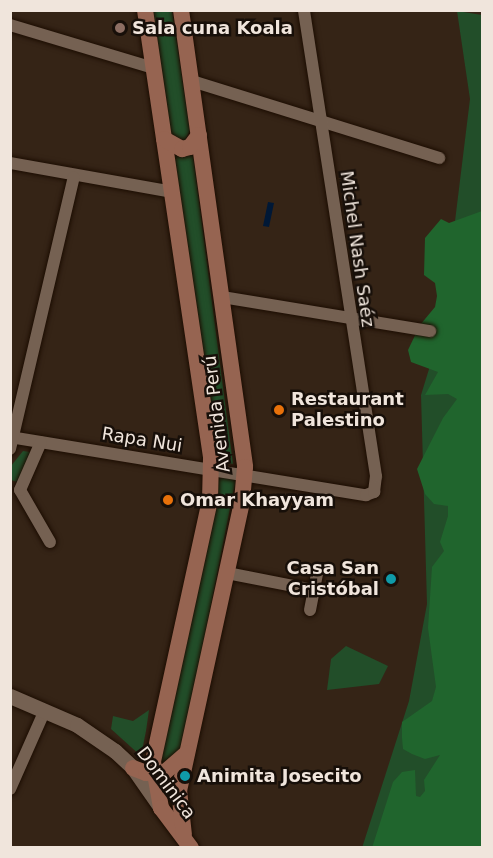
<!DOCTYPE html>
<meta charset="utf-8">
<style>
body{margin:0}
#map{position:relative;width:493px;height:858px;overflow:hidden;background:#352416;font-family:"DejaVu Sans",sans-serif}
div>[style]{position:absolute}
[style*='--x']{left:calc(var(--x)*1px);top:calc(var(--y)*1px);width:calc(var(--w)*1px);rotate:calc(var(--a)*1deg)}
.green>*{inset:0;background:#224e29}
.forest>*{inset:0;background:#20652d}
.water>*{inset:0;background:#001836}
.roads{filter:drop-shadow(0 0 2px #1c0d02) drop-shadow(0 0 2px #1c0d02)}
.minor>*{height:12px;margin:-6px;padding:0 6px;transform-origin:6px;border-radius:6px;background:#756152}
.tertiary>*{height:15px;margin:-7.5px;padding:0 7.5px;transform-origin:7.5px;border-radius:7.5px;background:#756152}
.secondary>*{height:16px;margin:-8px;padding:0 8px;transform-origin:8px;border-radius:8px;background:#966451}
.dots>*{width:16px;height:16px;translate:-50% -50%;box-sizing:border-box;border:3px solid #170f09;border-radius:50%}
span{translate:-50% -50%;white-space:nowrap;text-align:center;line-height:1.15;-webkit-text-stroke:5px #170f09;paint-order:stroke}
.poi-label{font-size:18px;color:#f0e5dc;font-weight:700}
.left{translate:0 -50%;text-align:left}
.right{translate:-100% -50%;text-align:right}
.street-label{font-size:18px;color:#f0e5dc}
.frame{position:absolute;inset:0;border:12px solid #f0e5dc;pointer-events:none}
</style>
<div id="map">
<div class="green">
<i style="clip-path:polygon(151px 11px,172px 11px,190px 130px,185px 140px,176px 141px,167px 132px)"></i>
<i style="clip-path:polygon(457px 11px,482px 15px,482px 847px,362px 848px,409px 701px,427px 604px,421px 395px,442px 327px,470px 99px)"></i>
<i style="clip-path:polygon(192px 148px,233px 464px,214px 460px,171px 149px)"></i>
<i style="clip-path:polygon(23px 451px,30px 452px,23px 484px,11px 480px,11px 466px)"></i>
<i style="clip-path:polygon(216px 474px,236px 478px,183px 746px,178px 757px,156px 767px)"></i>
<i style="clip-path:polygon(346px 646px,388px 666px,379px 684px,327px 690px,331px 659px)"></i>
<i style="clip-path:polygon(149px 710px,146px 731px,141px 756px,111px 729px,113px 716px,133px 721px)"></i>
</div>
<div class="forest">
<i style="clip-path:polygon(482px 211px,482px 847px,372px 848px,393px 782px,402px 772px,415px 770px,416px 796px,420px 797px,425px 791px,424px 780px,440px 755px,425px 759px,412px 754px,403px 749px,402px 738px,402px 722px,432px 701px,436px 687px,428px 628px,432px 567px,444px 551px,440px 542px,448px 516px,448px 506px,434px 504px,425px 494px,417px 469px,443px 418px,457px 399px,448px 394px,425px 395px,438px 372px,411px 362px,408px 350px,420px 325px,435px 307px,437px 296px,435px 283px,424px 275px,425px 238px,441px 219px,449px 223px)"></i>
</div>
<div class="water">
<i style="clip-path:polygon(268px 202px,274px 203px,269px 227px,263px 226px)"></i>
</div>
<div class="roads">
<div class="minor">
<i style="--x:10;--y:25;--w:149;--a:16.7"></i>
<i style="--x:192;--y:81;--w:259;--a:17.3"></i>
<i style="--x:10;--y:163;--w:165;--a:10.1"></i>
<i style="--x:222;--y:297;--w:211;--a:9.3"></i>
<i style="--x:10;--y:437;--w:361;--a:9.3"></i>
<i style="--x:366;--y:495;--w:9;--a:-21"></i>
<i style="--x:374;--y:492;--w:16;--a:-83"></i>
<i style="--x:376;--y:476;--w:472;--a:-98.8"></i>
<i style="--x:10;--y:449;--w:279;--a:-76.8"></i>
<i style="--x:20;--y:490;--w:60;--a:60"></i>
<i style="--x:20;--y:490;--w:52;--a:-66.4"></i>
<i style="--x:227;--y:573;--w:89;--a:11.1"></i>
<i style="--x:310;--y:610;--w:37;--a:-79"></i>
<i style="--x:10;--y:789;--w:86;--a:-66.1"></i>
</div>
<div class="tertiary">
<i style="--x:10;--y:696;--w:73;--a:23.4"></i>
<i style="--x:77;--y:725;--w:46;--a:34.4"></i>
<i style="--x:115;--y:751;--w:25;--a:43"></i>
<i style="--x:133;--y:768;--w:49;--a:55"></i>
</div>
<div class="secondary">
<i style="--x:145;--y:10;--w:454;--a:81.6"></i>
<i style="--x:211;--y:459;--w:41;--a:91.4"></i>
<i style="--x:210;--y:500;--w:268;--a:102.3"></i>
<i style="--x:153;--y:762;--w:47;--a:80.1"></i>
<i style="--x:161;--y:808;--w:50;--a:53.1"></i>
<i style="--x:181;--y:10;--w:461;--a:82"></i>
<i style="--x:245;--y:467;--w:35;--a:95"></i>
<i style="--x:242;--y:502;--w:295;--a:102.3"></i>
<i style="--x:179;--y:790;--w:45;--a:83.7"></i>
<i style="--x:164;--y:139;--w:21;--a:29"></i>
<i style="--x:182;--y:149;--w:8;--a:-14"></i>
<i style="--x:190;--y:147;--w:15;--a:-53"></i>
<i style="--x:133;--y:768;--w:14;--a:21"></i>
<i style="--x:146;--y:773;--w:19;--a:-3"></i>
<i style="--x:165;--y:772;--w:29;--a:-41"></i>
</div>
</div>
<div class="dots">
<i style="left:120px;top:28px;background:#8d6e63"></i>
<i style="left:279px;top:410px;background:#e8710a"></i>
<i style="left:168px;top:500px;background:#e8710a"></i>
<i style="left:391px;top:579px;background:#0f9aa8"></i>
<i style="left:185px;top:776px;background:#0f9aa8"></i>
</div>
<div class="poi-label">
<span class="left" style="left:132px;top:28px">Sala cuna Koala</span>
<span class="left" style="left:291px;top:410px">Restaurant<br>Palestino</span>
<span class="left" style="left:180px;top:500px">Omar Khayyam</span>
<span class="right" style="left:379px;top:579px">Casa San<br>Cristóbal</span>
<span class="left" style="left:197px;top:776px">Animita Josecito</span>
</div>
<div class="street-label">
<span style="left:357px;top:249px;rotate:82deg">Michel Nash Saéz</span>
<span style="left:217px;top:414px;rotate:-97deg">Avenida Perú</span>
<span style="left:142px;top:440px;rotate:9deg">Rapa Nui</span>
<span style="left:166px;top:783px;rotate:53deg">Dominica</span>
</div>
<div class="frame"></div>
</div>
